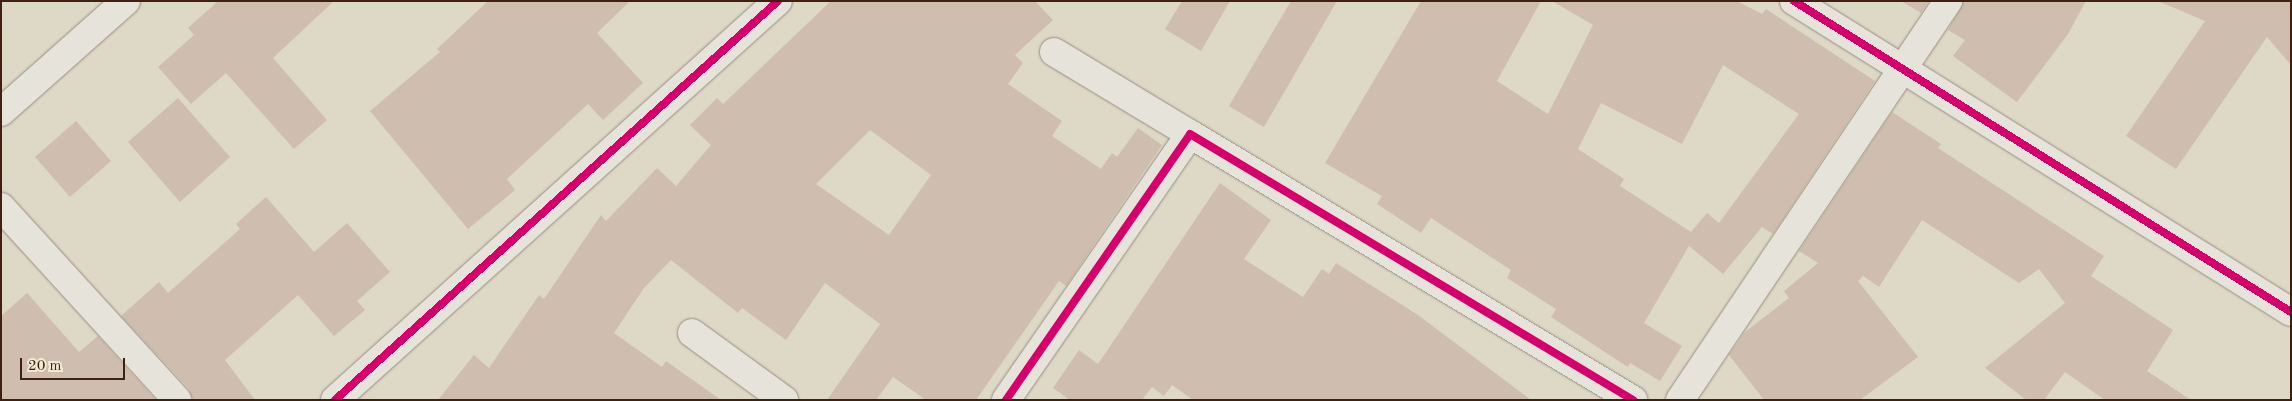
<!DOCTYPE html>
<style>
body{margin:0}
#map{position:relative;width:2292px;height:401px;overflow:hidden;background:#ded8c6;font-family:"Old Standard TT",serif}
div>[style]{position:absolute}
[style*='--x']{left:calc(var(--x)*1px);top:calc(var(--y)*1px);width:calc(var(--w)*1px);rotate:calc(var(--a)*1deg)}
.building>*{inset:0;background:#cfbeb0}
.roads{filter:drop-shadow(0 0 1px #968e82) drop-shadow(0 0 1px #968e82)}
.minor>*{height:28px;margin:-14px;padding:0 14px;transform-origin:14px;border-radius:14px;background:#e6e3da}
.cycleway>*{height:8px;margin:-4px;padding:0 4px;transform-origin:4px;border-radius:4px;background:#d6006c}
span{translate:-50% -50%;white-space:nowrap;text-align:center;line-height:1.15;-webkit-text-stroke:4px #f1ead3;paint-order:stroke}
.frame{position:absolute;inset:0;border:2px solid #402010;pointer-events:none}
.scale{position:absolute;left:20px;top:358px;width:105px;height:22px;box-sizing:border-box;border:2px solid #402010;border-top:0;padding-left:6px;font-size:15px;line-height:18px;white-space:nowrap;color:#402010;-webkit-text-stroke:4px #f1ead3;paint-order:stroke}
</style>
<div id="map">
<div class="building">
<i style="clip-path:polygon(218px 1px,334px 1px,273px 58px,327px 120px,294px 149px,226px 73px,191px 104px,158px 67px,194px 35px,188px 28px)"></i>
<i style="clip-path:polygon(488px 1px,630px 1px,597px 33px,643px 83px,603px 120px,588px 104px,507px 179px,515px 190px,468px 229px,370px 111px,440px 52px,437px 49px)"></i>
<i style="clip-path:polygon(evenodd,831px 1px,1035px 1px,1053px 20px,1015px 55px,1023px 63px,1008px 84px,1062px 121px,1052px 136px,1101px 169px,1112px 153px,1117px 157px,1138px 128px,1162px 145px,1066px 286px,1059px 281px,976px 400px,926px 400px,893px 377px,876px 400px,827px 400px,880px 324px,825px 283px,786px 340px,742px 308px,738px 313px,671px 260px,644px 288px,614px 333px,662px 367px,666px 361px,721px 400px,438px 400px,474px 355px,489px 368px,539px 295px,544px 299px,601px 215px,606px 221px,657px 168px,676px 186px,711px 145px,690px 125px,717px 98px,723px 104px,831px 1px,870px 130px,931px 175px,889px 235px,816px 184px,870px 130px)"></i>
<i style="clip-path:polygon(1182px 1px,1230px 1px,1201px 51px,1165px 29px)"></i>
<i style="clip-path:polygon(1291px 1px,1337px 1px,1264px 127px,1229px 106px)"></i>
<i style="clip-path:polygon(evenodd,1421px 1px,1541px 1px,1497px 81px,1548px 114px,1593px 25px,1552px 1px,1737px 1px,1762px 14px,1766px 9px,1875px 81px,1773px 234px,1762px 227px,1723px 274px,1689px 246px,1644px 323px,1682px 346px,1660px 381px,1630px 363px,1628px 367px,1551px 317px,1556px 309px,1507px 278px,1511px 270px,1431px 218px,1421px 233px,1377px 204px,1382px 196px,1325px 163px,1421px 1px,1723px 65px,1799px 114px,1719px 223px,1707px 213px,1691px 232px,1620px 186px,1624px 179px,1578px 149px,1601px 103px,1682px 144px,1723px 65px)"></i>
<i style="clip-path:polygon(1901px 1px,1929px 1px,1921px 13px)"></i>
<i style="clip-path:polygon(1964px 1px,2086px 1px,2068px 34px,2017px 102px,1953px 56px,1965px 40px,1948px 30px)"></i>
<i style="clip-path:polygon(2158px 1px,2291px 1px,2291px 65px,2267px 37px,2176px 169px,2126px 136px,2205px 21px)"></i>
<i style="clip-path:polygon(178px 98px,230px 157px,180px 202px,128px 142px)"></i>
<i style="clip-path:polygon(1892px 112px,1941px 144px,1938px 148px,2104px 256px,2091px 276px,2173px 330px,2147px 371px,2191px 400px,2105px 400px,2065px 372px,2044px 400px,2026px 400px,1985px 368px,2065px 303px,2039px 269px,2019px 283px,1922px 220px,1879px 287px,1863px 276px,1858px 281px,1918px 357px,1860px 400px,1764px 400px,1729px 355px,1745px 332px,1789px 298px,1784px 291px,1818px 263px,1799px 251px)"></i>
<i style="clip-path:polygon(76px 121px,111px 161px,70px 197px,35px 157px)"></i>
<i style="clip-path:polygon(1220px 183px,1271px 220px,1244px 259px,1303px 297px,1322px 269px,1329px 274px,1336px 263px,1418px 315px,1531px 400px,1193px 400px,1172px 385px,1164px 396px,1152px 387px,1142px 400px,1070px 400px,1053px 388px,1079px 350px,1098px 364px)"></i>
<i style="clip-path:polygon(266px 197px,314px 252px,347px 223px,390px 272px,357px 301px,365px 310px,334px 336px,298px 295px,225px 360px,255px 400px,192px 400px,189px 389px,121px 316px,159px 282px,168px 293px,240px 229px,236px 224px)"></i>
<i style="clip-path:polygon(27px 293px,79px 352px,98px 336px,156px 400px,1px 400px,1px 316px)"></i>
</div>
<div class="roads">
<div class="minor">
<i style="--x:1794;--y:1;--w:586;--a:32.04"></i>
<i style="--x:1054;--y:52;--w:159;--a:31.1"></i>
<i style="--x:1;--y:112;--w:167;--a:-41.6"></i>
<i style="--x:1;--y:207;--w:261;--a:47.6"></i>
<i style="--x:692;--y:333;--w:114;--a:36.1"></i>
<i style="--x:335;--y:400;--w:596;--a:-42.01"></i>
<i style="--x:1006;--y:400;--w:323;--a:-55.3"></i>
<i style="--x:1190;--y:134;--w:517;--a:30.98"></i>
<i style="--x:1680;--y:400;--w:481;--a:-56.1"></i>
</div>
</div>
<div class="cycleway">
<i style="--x:1794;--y:1;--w:586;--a:32.04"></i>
<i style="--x:335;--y:400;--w:596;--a:-42.01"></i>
<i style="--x:1006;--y:400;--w:323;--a:-55.3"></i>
<i style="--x:1190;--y:134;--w:517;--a:30.98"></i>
</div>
<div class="frame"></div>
<div class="scale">20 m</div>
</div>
